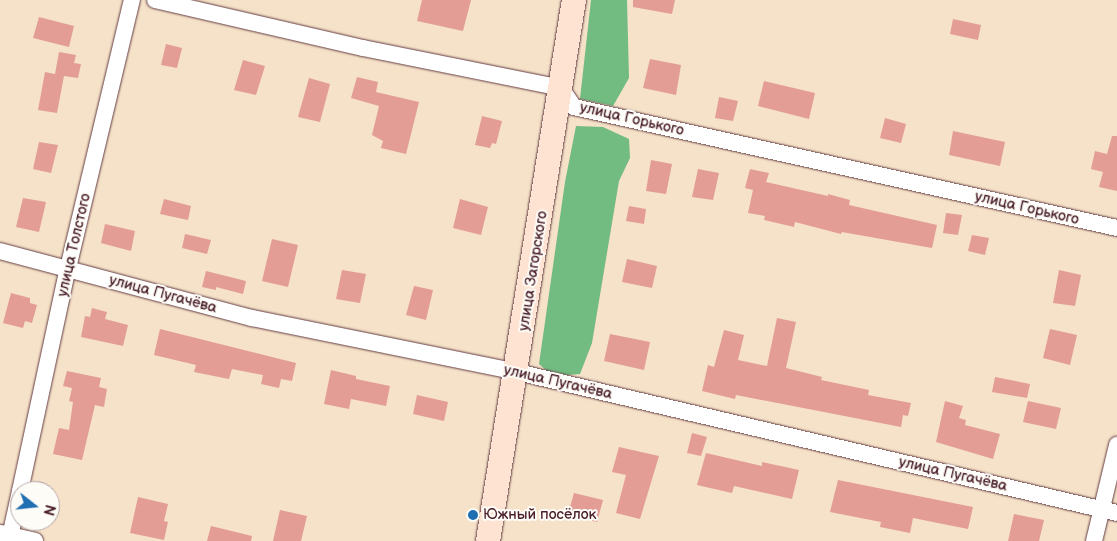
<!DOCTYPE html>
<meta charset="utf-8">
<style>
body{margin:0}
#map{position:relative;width:1117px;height:541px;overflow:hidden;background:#f5e2c8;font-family:"Balsamiq Sans",sans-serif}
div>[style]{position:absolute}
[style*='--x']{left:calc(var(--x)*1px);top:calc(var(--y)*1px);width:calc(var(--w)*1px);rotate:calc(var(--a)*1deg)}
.forest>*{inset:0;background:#72bb81}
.building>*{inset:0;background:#e39d95}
.roads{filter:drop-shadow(0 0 1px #643c43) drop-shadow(0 0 1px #643c43)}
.street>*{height:16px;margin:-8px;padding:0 8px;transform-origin:8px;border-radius:8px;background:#fff}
.secondary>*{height:24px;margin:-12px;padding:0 12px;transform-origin:12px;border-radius:12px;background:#fee3d2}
.dots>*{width:14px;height:14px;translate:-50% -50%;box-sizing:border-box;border:2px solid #fdfcf7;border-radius:50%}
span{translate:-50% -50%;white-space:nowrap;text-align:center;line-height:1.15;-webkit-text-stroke:4px #fdfcf7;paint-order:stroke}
.street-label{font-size:15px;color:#4a1f2b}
.poi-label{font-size:15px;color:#4a1f2b}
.left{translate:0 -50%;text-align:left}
.north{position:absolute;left:10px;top:481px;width:50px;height:50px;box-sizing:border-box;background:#fdfcf7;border:1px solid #b5a4a5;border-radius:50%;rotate:106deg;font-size:14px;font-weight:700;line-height:20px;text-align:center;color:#4a1f2b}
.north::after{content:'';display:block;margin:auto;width:18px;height:22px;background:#1f6fb2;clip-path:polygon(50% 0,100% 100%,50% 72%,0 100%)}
</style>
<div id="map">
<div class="forest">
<i style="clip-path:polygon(591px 0,627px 0,629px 78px,613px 106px,580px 99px)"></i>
<i style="clip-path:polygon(576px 126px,603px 127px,629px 139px,630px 158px,619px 181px,592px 343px,580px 374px,568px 375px,547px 371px,539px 364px,565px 182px)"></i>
</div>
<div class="building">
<i style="clip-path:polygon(422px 0,471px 0,463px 31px,417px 21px)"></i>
<i style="clip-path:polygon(633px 0,675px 0,672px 14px,633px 7px)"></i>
<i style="clip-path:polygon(39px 17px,74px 26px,69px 47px,33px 38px)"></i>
<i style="clip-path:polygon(953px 19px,981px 25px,978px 40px,950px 34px)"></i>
<i style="clip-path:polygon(166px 44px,182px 48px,177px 68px,161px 65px)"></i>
<i style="clip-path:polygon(59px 52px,76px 55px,74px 63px,81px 64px,78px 78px,64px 76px,57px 113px,38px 110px,45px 72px,55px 74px)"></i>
<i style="clip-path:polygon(650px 59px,681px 65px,676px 95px,643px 88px)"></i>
<i style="clip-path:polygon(243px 60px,265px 66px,256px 95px,234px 90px)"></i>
<i style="clip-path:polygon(357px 77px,378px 82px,376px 92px,419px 102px,406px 154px,381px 148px,383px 141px,372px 135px,379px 106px,351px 98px)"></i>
<i style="clip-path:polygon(309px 78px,330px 84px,320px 122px,298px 117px)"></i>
<i style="clip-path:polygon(764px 81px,815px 93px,809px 119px,758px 106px)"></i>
<i style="clip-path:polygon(719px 97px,738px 101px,733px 121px,715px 118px)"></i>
<i style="clip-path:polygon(482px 116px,502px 121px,496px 144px,492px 143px,490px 148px,475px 145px)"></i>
<i style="clip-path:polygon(885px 118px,906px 124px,901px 143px,880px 138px)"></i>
<i style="clip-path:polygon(953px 131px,1005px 142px,1000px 166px,949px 155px)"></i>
<i style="clip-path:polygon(1112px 136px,1117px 136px,1117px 191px,1099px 187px,1103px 172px,1091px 169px,1095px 151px,1107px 154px)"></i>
<i style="clip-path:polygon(39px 142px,58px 145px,51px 173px,33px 169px)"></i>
<i style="clip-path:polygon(651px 160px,672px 164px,666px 194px,646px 191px)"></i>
<i style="clip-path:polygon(698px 169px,719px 173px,713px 200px,692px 197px)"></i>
<i style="clip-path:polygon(750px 169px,769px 173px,766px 182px,828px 196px,828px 194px,850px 200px,849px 205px,937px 225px,932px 248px,842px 232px,841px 234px,795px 222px,794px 227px,764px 220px,765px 216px,748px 213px,753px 190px,745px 188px)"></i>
<i style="clip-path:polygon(23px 198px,46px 202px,39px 232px,16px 227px)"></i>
<i style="clip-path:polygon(164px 199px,191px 206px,188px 220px,160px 214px)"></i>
<i style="clip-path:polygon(460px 199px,488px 207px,481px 235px,453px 228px)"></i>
<i style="clip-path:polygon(629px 206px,646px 209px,644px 224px,626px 221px)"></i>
<i style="clip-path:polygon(946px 213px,962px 215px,958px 235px,943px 233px)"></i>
<i style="clip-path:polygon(105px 224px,135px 231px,131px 251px,101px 243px)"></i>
<i style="clip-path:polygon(185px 234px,211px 240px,207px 254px,182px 248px)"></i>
<i style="clip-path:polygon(972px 235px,989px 238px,985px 255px,968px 251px)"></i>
<i style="clip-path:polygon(272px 239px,298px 245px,288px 287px,262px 281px)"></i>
<i style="clip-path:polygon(627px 259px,657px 266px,652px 288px,622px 282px)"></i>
<i style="clip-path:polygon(342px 270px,366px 274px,360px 303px,336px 299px)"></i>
<i style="clip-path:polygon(1059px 270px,1081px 275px,1075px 306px,1053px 303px)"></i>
<i style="clip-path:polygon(206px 271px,246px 281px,243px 294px,216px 287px,216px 290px,202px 287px)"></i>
<i style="clip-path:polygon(414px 286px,433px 290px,426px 320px,406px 315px)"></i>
<i style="clip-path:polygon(11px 293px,30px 298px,30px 303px,37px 305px,32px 323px,25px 321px,23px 328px,3px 323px)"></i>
<i style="clip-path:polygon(92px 308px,107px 312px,105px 319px,128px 325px,123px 346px,81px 337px,85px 316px,90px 317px)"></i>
<i style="clip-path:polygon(777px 318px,796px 322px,786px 368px,822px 377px,821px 380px,869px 390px,868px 395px,911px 403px,908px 416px,903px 415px,901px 427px,736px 395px,735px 399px,702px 391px,708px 365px,714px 367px,724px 330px,744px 335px,738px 360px,767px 366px)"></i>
<i style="clip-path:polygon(160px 329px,296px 363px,292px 381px,281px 379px,279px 388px,261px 384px,263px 375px,232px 369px,229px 379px,194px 372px,196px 365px,154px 355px)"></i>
<i style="clip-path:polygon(1050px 329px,1077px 335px,1070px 365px,1043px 358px)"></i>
<i style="clip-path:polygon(610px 334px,650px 342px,644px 370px,604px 361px)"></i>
<i style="clip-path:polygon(331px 370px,356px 376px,356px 379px,390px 386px,386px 406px,351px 399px,349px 409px,324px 404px)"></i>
<i style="clip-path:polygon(67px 371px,101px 378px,99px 387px,107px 389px,104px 407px,95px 405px,82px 460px,53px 454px,59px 428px,69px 430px,73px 402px,69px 401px,72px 388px,63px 386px)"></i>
<i style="clip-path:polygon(995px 377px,1030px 384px,1027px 398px,992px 392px)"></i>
<i style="clip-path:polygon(417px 395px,448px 402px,444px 421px,413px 414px)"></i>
<i style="clip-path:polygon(945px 401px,963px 406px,959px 418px,966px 420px,965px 425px,1000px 434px,993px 459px,936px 442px)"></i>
<i style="clip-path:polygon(1028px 401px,1061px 408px,1056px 429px,1023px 422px)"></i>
<i style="clip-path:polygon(692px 433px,707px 437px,701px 456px,687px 453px)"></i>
<i style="clip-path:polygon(619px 447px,659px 456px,640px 519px,616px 513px,626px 475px,612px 472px)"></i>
<i style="clip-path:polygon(706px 453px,762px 466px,762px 462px,799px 470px,792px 499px,734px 486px,732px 493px,697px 485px)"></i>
<i style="clip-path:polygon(838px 480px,973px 507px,968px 529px,913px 518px,910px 533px,880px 527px,881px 522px,830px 512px)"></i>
<i style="clip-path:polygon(574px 493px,603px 500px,597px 522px,568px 514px)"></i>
<i style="clip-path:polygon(138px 497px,168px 504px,164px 521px,168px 522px,164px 540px,130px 533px)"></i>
<i style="clip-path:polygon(280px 510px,307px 516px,301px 541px,273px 541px)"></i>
<i style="clip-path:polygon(1014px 514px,1044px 520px,1039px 541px,1008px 541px)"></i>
<i style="clip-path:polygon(211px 526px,252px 536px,251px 541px,207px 541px)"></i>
</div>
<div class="roads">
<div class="street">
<i style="--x:155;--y:0;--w:213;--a:13"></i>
<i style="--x:363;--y:48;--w:202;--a:11.4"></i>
<i style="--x:561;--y:88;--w:23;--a:56"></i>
<i style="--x:574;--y:107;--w:556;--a:12.56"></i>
<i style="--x:0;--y:251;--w:261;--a:14.9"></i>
<i style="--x:252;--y:318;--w:270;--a:11.5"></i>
<i style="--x:517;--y:372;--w:616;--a:13.22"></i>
<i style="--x:20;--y:491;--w:228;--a:-77.9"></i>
<i style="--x:68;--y:268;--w:276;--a:-76.6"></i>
<i style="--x:1;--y:533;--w:35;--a:13"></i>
<i style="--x:9;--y:541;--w:51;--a:-77.6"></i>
<i style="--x:1094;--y:541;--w:99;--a:-76.5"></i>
</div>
<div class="secondary">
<i style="--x:488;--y:541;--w:548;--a:-80.97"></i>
</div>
</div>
<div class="dots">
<i style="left:473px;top:515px;background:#1f6fb2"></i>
</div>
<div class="street-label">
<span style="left:632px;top:119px;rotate:13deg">улица Горького</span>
<span style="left:1027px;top:208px;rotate:13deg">улица Горького</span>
<span style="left:74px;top:245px;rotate:-77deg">улица Толстого</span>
<span style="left:533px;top:271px;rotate:-81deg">улица Загорского</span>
<span style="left:163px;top:294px;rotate:15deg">улица Пугачёва</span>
<span style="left:558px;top:382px;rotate:13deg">улица Пугачёва</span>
<span style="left:953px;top:474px;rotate:13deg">улица Пугачёва</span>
</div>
<div class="poi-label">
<span class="left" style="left:483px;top:515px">Южный посёлок</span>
</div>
<div class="north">N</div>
</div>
